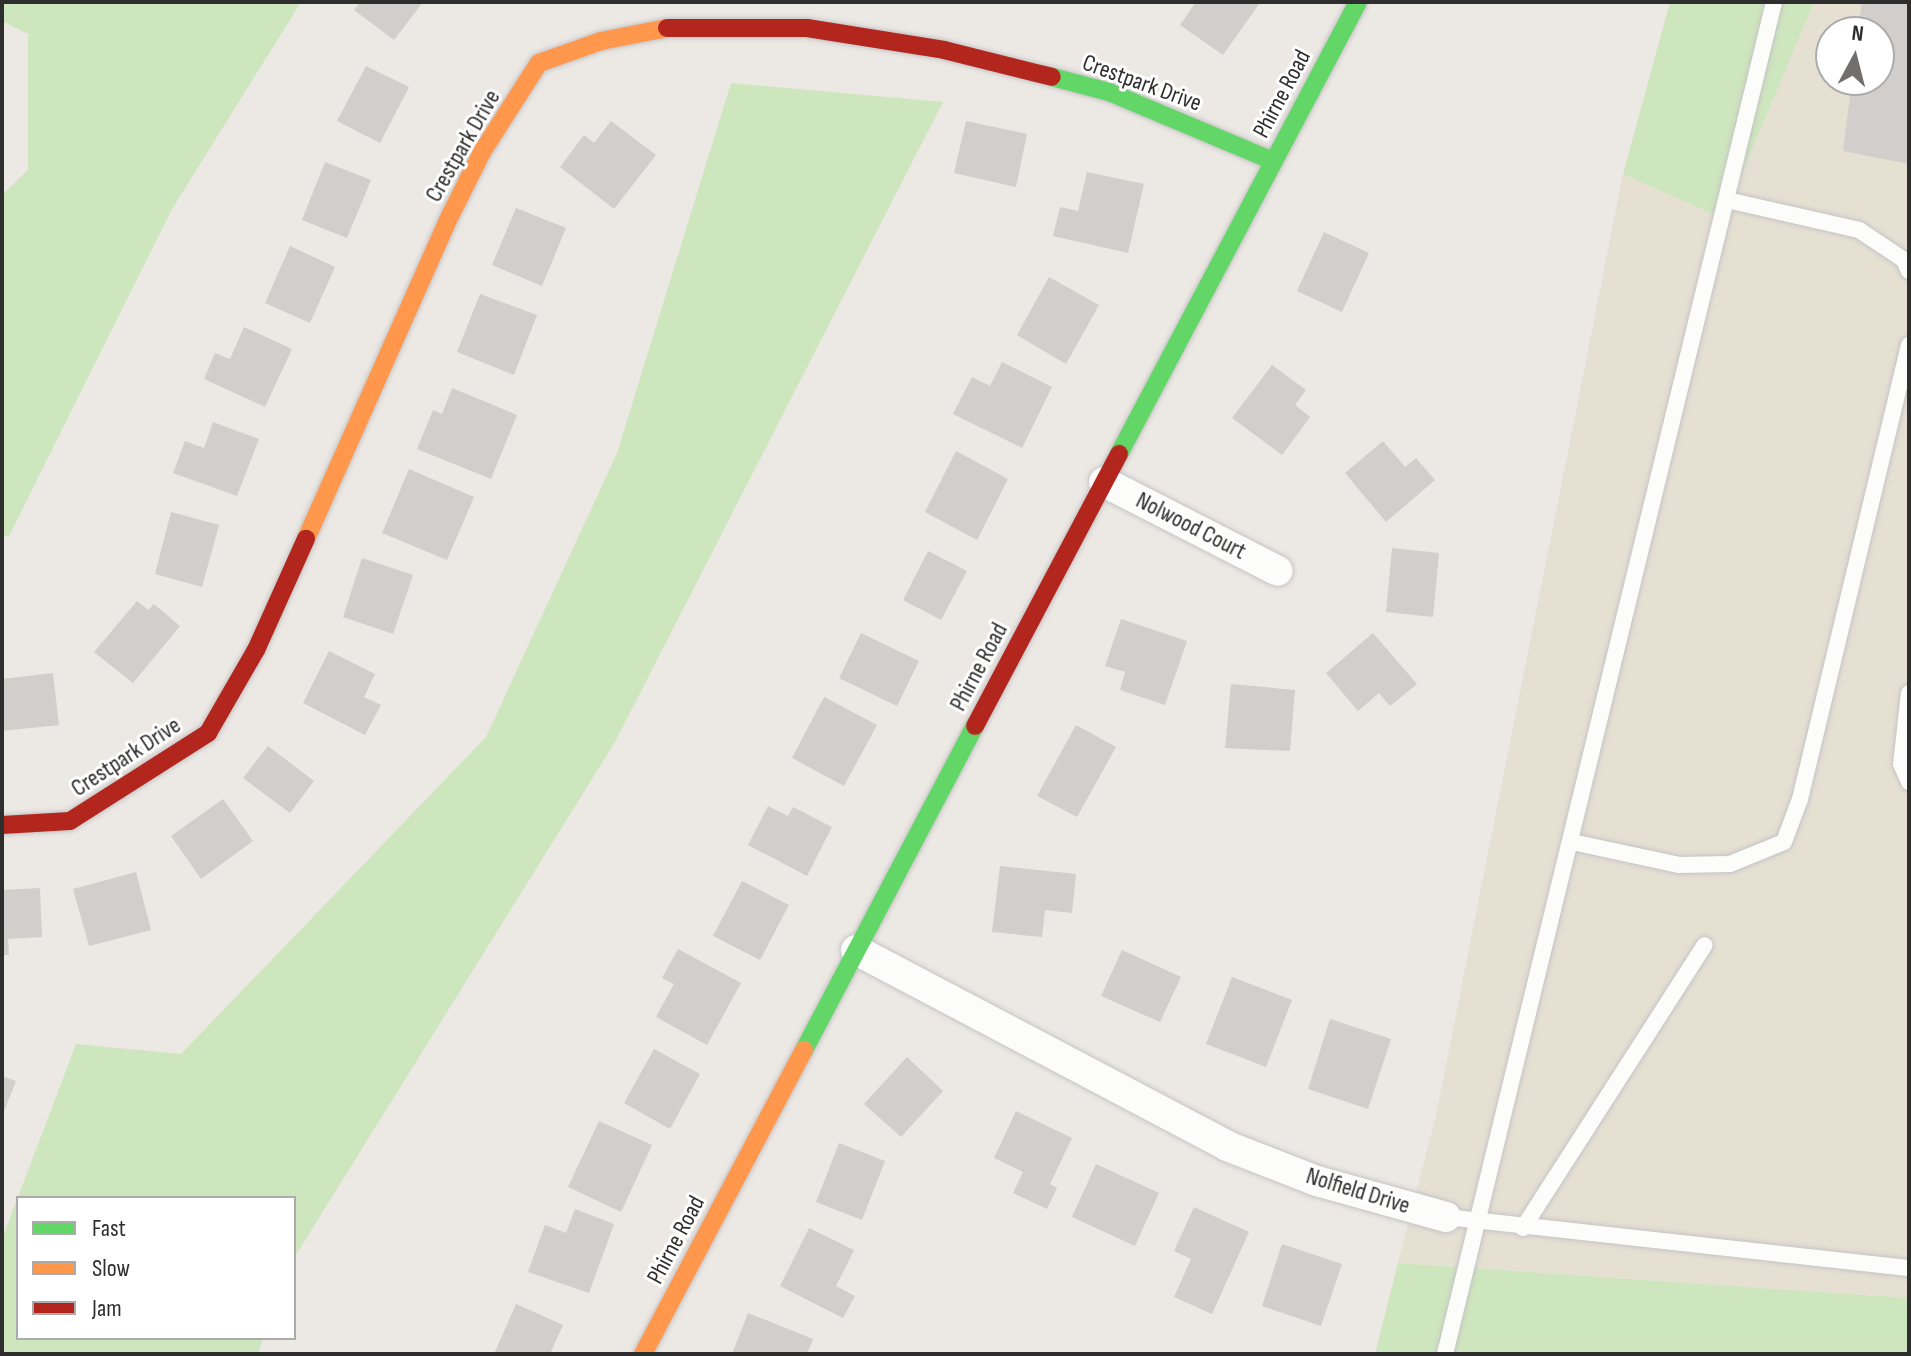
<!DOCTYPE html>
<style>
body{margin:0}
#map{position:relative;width:1911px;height:1356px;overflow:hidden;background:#ece8e4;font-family:"Sofia Sans Condensed",sans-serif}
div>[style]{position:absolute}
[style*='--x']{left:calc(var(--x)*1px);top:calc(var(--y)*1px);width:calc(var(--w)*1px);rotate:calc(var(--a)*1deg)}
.education>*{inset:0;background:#e6e0d3}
.green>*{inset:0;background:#cee6be}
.building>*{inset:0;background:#d1cecb}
.roads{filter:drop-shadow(0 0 2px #c5c4c5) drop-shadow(0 0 2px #c5c4c5)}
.lane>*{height:16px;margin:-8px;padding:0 8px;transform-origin:8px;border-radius:8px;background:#fcfcfb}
.street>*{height:30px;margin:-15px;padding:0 15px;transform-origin:15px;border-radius:15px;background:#fcfcfb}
.fast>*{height:18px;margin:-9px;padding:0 9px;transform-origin:9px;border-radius:9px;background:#63d668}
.slow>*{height:18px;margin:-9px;padding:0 9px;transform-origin:9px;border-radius:9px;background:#ff974d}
.jam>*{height:18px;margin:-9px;padding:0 9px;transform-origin:9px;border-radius:9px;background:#b3261e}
span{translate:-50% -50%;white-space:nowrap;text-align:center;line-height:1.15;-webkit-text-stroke:6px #fff;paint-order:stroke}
.street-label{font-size:24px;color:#2e2e2e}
.frame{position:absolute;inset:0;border:4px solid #2e2e2e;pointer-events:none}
.legend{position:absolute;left:16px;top:1196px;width:280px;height:144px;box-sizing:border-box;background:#fff;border:2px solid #ababab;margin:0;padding:10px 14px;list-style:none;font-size:24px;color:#2e2e2e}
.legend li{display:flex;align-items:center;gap:16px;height:40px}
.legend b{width:40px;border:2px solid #ababab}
.north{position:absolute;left:1815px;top:16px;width:80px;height:80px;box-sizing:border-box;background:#fff;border:2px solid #ababab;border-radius:50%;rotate:7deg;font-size:22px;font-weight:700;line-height:32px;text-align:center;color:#2e2e2e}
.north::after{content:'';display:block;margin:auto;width:28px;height:36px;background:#706f6e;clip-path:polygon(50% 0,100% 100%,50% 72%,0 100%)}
</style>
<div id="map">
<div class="education">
<i style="clip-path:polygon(evenodd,1814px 2px,1909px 2px,1909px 1298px,1398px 1263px,1436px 1115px,1623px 174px,1723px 219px,1814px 2px,1831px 32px,1879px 32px,1879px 80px,1831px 80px,1831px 32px)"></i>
</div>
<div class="green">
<i style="clip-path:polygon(2px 2px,301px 2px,172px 209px,9px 536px,2px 537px,2px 195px,28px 170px,28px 34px,2px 21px)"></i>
<i style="clip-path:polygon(1670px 2px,1814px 2px,1723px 219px,1623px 174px)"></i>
<i style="clip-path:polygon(731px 83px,943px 102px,615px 742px,294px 1258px,294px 1198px,18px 1198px,18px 1338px,263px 1338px,258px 1354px,2px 1354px,2px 1239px,76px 1044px,181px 1054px,486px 737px,617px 453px)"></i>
<i style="clip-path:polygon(1398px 1263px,1909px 1298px,1909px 1354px,1375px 1354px)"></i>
</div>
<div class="building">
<i style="clip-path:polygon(360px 2px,423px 2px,394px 40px,354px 10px)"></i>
<i style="clip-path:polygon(1196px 2px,1256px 2px,1259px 4px,1223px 55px,1180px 25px)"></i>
<i style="clip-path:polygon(1862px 2px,1909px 2px,1909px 164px,1843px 151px,1852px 80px,1879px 80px,1879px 32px,1858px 32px)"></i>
<i style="clip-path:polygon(366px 66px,409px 87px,380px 143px,337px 121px)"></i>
<i style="clip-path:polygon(611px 121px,656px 155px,614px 209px,560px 167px,584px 135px,594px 143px)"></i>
<i style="clip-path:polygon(966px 121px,1027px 134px,1016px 187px,954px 173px)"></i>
<i style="clip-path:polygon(325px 162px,371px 180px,347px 238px,302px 220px)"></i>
<i style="clip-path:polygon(1087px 172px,1144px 184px,1128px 253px,1053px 236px,1060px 207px,1078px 211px)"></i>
<i style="clip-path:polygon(516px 208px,566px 228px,542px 286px,492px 265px)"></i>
<i style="clip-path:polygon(1324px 232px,1369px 253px,1342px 312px,1297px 291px)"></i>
<i style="clip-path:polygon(290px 246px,335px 267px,310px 323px,265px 303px)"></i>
<i style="clip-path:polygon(1049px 277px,1099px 305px,1066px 364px,1017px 335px)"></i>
<i style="clip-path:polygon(480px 294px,537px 315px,514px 375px,457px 352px)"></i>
<i style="clip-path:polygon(244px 327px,292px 349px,265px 407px,204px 379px,215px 353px,230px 359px)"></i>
<i style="clip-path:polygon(1002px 362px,1052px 387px,1022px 448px,953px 414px,972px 377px,990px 386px)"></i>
<i style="clip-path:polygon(1272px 365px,1306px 390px,1295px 405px,1310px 417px,1282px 455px,1232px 418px)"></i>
<i style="clip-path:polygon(452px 388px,517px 415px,491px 479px,417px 449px,433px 410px,442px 414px)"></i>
<i style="clip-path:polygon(213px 422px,259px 439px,237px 496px,173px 473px,185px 441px,204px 448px)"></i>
<i style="clip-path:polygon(1383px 441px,1405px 467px,1416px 458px,1435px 480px,1386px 522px,1345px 473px)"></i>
<i style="clip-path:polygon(956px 451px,1008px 479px,977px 540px,925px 512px)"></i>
<i style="clip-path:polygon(409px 469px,474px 497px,447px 560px,382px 533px)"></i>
<i style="clip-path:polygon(171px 512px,219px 525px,202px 587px,155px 574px)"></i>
<i style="clip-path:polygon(1392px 548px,1439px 553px,1433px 617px,1386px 612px)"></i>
<i style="clip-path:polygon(928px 551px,967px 571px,941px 620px,903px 600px)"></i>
<i style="clip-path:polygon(362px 558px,413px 575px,393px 634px,343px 617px)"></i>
<i style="clip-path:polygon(137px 601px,148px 610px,154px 604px,180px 626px,133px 683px,94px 652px)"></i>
<i style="clip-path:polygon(1121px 619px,1187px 641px,1165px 705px,1120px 690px,1125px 672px,1105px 666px)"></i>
<i style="clip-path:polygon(861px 633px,919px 661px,897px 706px,839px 678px)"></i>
<i style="clip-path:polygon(1373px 633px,1417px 684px,1390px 706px,1379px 693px,1358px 711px,1326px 673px)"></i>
<i style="clip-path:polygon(329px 651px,375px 674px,364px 697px,381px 705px,365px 735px,303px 703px)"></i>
<i style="clip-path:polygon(53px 673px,59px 725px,2px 731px,2px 679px)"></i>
<i style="clip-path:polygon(1231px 684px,1295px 690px,1290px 751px,1225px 748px)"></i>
<i style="clip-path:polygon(824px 697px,877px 725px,844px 786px,792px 758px)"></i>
<i style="clip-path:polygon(1076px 725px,1116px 747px,1077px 817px,1037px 796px)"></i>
<i style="clip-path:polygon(268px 746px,314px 781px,290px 813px,243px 778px)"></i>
<i style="clip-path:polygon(223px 799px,253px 841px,201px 879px,171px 836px)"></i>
<i style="clip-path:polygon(768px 806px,788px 816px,793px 807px,832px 827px,807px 876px,748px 845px)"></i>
<i style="clip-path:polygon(1000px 866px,1076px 874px,1072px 913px,1045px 910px,1042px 937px,992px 932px)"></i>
<i style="clip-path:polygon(136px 872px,151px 930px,89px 946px,73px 889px)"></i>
<i style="clip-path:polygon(742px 881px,789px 905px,760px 960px,713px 936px)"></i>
<i style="clip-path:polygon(40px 888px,42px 937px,8px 939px,9px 955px,2px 955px,2px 890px)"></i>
<i style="clip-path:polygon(678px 949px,741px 983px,707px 1045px,656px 1017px,674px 984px,662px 978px)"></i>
<i style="clip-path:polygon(1122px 950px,1181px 977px,1160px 1022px,1101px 996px)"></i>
<i style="clip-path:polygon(1232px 977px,1292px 1000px,1266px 1067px,1206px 1044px)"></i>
<i style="clip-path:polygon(1330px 1019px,1391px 1039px,1368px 1109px,1308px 1089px)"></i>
<i style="clip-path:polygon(654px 1049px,700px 1074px,670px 1129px,624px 1103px)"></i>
<i style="clip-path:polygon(907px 1057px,943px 1091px,901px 1137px,864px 1104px)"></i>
<i style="clip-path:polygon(2px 1076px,16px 1081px,2px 1116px)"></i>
<i style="clip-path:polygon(1016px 1111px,1072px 1138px,1050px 1184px,1057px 1188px,1047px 1209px,1013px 1193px,1023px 1172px,994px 1158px)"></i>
<i style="clip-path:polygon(599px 1121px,652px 1145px,621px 1212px,568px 1187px)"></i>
<i style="clip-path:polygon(839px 1143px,885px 1161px,862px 1220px,816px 1202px)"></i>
<i style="clip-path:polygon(1096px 1164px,1159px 1193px,1135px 1246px,1072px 1217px)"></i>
<i style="clip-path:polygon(1194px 1207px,1249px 1232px,1212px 1314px,1174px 1297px,1191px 1259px,1174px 1251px)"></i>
<i style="clip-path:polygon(575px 1209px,614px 1224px,589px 1293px,528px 1272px,545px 1225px,566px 1233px)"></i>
<i style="clip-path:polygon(809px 1228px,854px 1250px,836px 1286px,855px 1296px,843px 1318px,780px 1286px)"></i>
<i style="clip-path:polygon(1282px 1244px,1342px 1264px,1321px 1326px,1262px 1306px)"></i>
<i style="clip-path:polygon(516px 1304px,563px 1325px,550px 1354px,494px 1354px)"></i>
<i style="clip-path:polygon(748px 1313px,813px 1339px,807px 1354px,732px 1354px)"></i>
</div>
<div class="roads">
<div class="lane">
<i style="--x:1727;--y:200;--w:135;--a:12.8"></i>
<i style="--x:1859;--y:230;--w:54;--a:33.7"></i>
<i style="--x:1904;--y:260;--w:12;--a:66"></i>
<i style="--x:1909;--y:693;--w:71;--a:96.4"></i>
<i style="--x:1901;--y:764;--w:20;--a:66"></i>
<i style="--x:1572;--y:842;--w:109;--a:12.1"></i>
<i style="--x:1679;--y:865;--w:51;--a:-1.1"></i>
<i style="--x:1730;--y:864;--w:58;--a:-22.2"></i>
<i style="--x:1784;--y:842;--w:46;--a:-69.6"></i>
<i style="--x:1800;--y:799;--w:467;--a:-76.5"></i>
<i style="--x:1446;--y:1217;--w:466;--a:6.3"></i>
<i style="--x:1523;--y:1228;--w:336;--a:-57.3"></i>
<i style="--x:1445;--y:1354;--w:1391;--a:-76.32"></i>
</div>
<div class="street">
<i style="--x:1104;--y:482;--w:195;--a:27.1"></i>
<i style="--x:856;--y:950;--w:420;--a:27.8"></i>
<i style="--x:1227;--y:1146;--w:97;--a:21.3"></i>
<i style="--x:1317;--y:1181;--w:134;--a:15.6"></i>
</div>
<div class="fast">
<i style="--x:1052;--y:77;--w:59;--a:14.7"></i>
<i style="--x:1109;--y:92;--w:178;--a:22.8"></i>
<i style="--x:1119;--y:454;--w:511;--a:-62.13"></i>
<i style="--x:804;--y:1050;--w:366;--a:-62.2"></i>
</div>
<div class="slow">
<i style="--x:306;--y:539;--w:356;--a:-66"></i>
<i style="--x:451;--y:214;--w:69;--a:-63.4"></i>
<i style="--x:482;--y:152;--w:106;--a:-57.4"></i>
<i style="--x:539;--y:63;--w:66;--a:-19.5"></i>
<i style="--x:601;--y:41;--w:67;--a:-11.1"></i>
<i style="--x:643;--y:1354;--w:344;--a:-62.1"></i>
</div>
<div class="jam">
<i style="--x:667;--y:28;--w:140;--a:0"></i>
<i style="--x:807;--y:28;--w:139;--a:9.1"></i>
<i style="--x:944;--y:50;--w:111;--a:14"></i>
<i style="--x:975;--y:726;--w:308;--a:-62.1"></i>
<i style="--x:2;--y:825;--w:68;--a:-3.4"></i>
<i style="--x:70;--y:821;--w:164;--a:-32.5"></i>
<i style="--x:208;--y:733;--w:96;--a:-60"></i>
<i style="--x:256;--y:650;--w:122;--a:-65.8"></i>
</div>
</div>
<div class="street-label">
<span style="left:1142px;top:83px;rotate:20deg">Crestpark Drive</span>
<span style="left:1282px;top:94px;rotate:-62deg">Phirne Road</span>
<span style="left:463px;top:146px;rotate:-60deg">Crestpark Drive</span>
<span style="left:1191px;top:526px;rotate:27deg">Nolwood Court</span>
<span style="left:979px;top:667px;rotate:-62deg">Phirne Road</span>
<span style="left:126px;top:757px;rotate:-33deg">Crestpark Drive</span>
<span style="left:1358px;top:1191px;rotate:17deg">Nolfield Drive</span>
<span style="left:676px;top:1240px;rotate:-62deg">Phirne Road</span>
</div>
<div class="frame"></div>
<ul class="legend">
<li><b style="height:10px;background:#63d668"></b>Fast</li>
<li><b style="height:10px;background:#ff974d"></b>Slow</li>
<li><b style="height:10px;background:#b3261e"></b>Jam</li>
</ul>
<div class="north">N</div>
</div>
